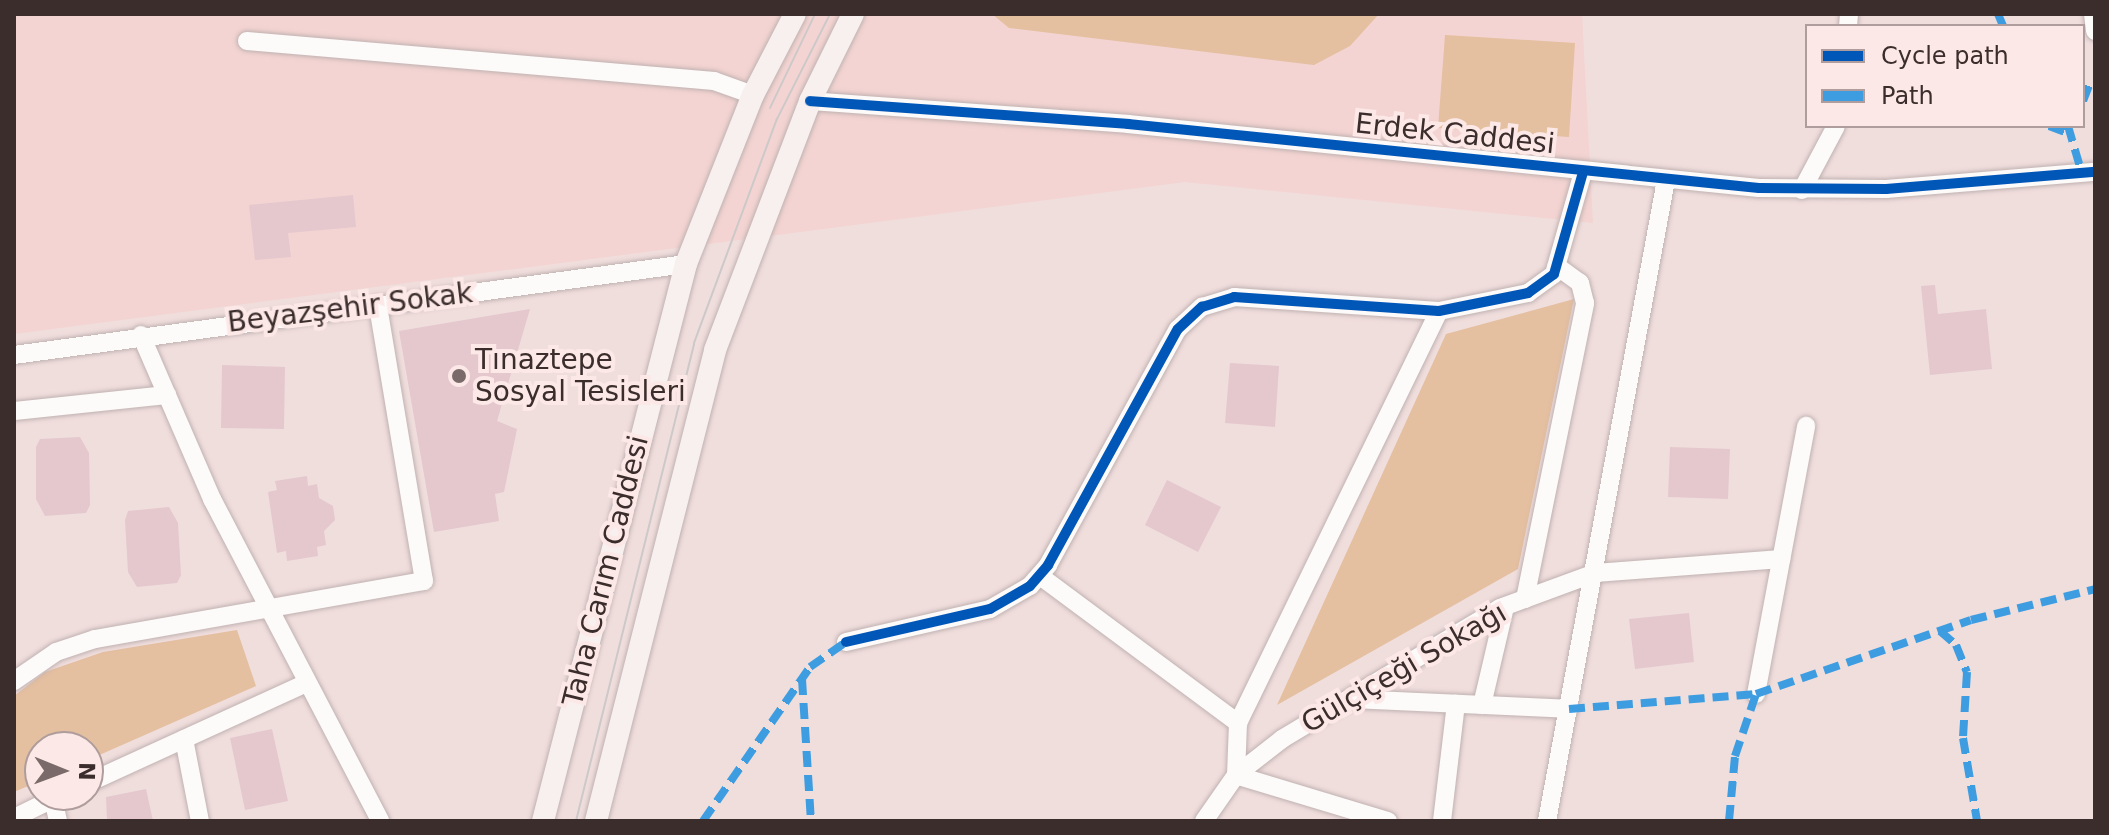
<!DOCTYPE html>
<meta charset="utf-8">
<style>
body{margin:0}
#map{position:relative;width:2109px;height:835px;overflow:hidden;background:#f0dedd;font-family:"DejaVu Sans",sans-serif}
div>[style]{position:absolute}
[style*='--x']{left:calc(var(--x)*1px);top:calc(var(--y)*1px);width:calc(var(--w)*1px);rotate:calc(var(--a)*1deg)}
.built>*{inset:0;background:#f3d4d2}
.green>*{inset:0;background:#e4bfa0}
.building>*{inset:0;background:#e4c8cd}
.roads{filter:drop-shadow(0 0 2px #c0b2b1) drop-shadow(0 0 2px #c0b2b1)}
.minor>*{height:18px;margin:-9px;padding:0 9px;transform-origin:9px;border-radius:9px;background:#fdfafa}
.major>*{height:22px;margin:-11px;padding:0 11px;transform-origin:11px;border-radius:11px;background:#f7f0ee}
.tram>*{height:2px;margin:-1px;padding:0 1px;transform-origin:1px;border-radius:1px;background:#cdc9c9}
.quiet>*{height:8px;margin-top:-4px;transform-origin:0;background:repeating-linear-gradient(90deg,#3e9de1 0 16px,transparent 0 24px)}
.cycleway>*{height:10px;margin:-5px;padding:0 5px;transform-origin:5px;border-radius:5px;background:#0057b8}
.dots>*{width:22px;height:22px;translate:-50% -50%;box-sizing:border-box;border:4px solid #fce8e6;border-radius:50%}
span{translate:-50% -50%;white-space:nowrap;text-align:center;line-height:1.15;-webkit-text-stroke:8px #fce8e6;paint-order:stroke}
.street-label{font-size:28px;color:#3a2d2c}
.poi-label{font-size:28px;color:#3a2d2c}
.left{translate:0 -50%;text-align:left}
.frame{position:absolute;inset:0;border:16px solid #3a2d2c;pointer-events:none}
.legend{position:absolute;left:1805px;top:24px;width:280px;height:104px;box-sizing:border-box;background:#fce8e6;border:2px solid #ae9d9c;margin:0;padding:10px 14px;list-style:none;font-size:24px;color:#3a2d2c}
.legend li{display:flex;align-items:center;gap:16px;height:40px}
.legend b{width:40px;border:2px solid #ae9d9c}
.north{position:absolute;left:24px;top:731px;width:80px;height:80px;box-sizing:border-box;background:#fce8e6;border:2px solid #ae9d9c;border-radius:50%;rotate:91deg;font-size:22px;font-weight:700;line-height:32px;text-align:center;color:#3a2d2c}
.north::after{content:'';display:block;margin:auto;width:28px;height:36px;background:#7a6b6a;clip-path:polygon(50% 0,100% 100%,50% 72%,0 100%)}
</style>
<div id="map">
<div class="built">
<i style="clip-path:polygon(14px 14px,1582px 14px,1593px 223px,1185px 182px,14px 334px)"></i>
</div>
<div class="green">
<i style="clip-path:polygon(992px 14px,1379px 14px,1350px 46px,1314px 65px,1009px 28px)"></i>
<i style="clip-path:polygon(1445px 35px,1575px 43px,1569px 137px,1438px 128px)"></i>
<i style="clip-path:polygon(1574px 299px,1518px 569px,1277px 705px,1446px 334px)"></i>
<i style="clip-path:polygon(237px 630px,256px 686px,88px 760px,88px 747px,40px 747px,40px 781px,14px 792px,14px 696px,45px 672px,103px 652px)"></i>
</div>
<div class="building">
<i style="clip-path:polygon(353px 195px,356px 227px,288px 233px,291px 257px,255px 260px,249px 205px)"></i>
<i style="clip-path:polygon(1935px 285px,1938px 314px,1986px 309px,1992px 369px,1930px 375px,1921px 286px)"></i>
<i style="clip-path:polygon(530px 309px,497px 421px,517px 429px,504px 492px,495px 494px,499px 521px,434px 532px,399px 331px)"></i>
<i style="clip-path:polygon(1230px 363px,1279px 366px,1275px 427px,1225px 423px)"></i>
<i style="clip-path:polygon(222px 365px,285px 367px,284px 429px,221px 428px)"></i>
<i style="clip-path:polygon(80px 437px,89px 453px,90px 505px,86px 513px,45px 516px,36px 499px,36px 447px,40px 439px)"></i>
<i style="clip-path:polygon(1670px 447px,1730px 449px,1728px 499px,1668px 497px)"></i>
<i style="clip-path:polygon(307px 476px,308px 486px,317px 484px,319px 498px,333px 506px,335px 520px,324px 531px,326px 545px,317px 547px,318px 556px,287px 561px,286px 551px,277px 553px,268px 492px,277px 490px,275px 481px)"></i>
<i style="clip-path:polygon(1167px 480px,1221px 507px,1198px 552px,1145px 525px)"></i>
<i style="clip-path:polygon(169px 507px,178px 523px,181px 575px,177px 583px,137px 587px,128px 572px,125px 520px,128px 511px)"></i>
<i style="clip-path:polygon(1689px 613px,1694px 662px,1635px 669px,1629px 619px)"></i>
<i style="clip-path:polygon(272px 729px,288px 801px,245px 810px,230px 738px)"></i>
<i style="clip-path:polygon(146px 789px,153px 821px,107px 821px,106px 797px)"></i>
</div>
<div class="roads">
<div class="minor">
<i style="--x:2093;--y:14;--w:17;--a:83"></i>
<i style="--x:1848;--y:26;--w:12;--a:-85"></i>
<i style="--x:247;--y:41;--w:469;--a:4.9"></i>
<i style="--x:714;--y:81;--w:41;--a:19.7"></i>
<i style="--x:810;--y:101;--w:319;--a:4.1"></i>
<i style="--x:1128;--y:124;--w:634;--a:5.79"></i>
<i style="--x:1759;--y:188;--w:127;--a:0.5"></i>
<i style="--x:1886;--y:189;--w:210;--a:-4.7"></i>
<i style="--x:1802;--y:190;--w:72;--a:-62"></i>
<i style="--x:141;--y:335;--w:179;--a:66.6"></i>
<i style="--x:212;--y:499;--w:363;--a:62.4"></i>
<i style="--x:14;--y:355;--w:678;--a:-7.71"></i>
<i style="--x:14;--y:411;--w:154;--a:-6"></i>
<i style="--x:1040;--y:576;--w:247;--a:36.6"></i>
<i style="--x:1525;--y:599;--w:302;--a:-78.5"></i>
<i style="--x:1585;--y:303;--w:21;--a:-104"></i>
<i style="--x:1580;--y:283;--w:29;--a:-144"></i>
<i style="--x:846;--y:642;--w:148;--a:-12.9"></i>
<i style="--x:990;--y:609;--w:46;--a:-29.9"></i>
<i style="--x:1030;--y:586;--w:28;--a:-49"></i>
<i style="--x:1048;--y:565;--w:269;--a:-61.2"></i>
<i style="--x:1178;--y:329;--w:33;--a:-43"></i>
<i style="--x:1202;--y:307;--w:34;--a:-17"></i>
<i style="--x:1234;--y:297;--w:205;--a:3.9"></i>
<i style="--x:1439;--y:311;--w:91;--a:-11.4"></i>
<i style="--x:1528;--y:293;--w:32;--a:-36"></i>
<i style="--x:1554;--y:274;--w:106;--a:-74.1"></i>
<i style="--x:14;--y:681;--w:51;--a:-34.6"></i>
<i style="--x:56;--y:652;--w:41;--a:-18.4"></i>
<i style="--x:95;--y:639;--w:334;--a:-10"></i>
<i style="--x:424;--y:581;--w:280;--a:-99.5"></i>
<i style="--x:1756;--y:694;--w:273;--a:-79.4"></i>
<i style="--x:1350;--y:699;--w:219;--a:2.6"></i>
<i style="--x:1482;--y:705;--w:101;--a:-76.8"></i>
<i style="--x:184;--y:739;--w:84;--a:79"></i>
<i style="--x:88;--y:783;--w:240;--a:-24.6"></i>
<i style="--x:53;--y:799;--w:23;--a:77"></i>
<i style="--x:14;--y:818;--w:52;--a:-26.1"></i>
<i style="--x:1204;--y:821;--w:56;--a:-55.2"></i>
<i style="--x:1236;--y:775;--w:58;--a:-38"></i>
<i style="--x:1282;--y:739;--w:254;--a:-31"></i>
<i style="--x:1500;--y:608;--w:101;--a:-20.2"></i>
<i style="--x:1595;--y:573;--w:187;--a:-4.3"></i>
<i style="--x:1388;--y:821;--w:159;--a:-163.2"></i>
<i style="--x:1236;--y:775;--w:52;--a:-87.8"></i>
<i style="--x:1238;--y:723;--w:458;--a:-64"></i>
<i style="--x:1442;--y:821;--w:118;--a:-83.2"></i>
<i style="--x:1547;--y:821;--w:652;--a:-79.48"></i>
</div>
<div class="major">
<i style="--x:543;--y:821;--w:575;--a:-75.6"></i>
<i style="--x:686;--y:264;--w:182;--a:-68.4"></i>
<i style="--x:753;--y:95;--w:91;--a:-62.6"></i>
<i style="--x:596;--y:821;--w:486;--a:-75.8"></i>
<i style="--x:715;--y:350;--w:267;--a:-69.1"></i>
<i style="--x:810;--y:101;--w:97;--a:-63.7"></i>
</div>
</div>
<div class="tram">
<i style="--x:770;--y:108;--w:104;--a:-64.4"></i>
<i style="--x:576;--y:821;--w:492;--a:-76.1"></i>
<i style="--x:694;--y:343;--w:239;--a:-69.7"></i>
<i style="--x:777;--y:119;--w:118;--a:-63.2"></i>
</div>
<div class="quiet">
<i style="--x:1998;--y:14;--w:13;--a:67"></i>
<i style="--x:2083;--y:101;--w:19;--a:-69"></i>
<i style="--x:2049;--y:126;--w:22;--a:21"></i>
<i style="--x:2068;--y:126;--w:50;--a:73.7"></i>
<i style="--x:1940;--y:631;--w:21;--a:41"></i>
<i style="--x:1956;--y:645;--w:29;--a:68"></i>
<i style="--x:1967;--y:672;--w:66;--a:93.5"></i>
<i style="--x:1963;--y:738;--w:84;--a:80.4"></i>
<i style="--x:802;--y:679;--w:142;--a:86.4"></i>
<i style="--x:1569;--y:709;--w:188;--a:-4.6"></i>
<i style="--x:1756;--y:694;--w:227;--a:-19"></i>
<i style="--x:1971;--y:620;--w:128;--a:-14"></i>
<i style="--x:703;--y:821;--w:188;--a:-55.2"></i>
<i style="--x:810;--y:667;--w:44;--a:-34.8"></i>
<i style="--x:1729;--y:821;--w:65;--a:-84.7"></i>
<i style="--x:1735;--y:756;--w:65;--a:-71.3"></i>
</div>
<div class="cycleway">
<i style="--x:810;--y:101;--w:319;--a:4.1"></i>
<i style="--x:1128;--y:124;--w:634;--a:5.79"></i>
<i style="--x:1759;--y:188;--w:127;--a:0.5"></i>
<i style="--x:1886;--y:189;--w:210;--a:-4.7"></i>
<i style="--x:846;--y:642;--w:148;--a:-12.9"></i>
<i style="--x:990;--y:609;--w:46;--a:-29.9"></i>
<i style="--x:1030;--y:586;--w:28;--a:-49"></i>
<i style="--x:1048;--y:565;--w:269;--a:-61.2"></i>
<i style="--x:1178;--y:329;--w:33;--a:-43"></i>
<i style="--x:1202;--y:307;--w:34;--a:-17"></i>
<i style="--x:1234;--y:297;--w:205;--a:3.9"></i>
<i style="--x:1439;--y:311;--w:91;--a:-11.4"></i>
<i style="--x:1528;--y:293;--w:32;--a:-36"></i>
<i style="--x:1554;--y:274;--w:106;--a:-74.1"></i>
</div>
<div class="dots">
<i style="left:459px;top:376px;background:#7a6b6a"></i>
</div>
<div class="street-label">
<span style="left:1455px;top:134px;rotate:6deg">Erdek Caddesi</span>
<span style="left:350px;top:308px;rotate:-7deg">Beyazşehir Sokak</span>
<span style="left:606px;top:571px;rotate:-76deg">Taha Carım Caddesi</span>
<span style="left:1404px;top:668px;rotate:-30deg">Gülçiçeği Sokağı</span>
</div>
<div class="poi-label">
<span class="left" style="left:475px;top:376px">Tınaztepe<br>Sosyal Tesisleri</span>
</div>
<div class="frame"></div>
<ul class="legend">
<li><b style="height:10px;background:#0057b8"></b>Cycle path</li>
<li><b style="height:10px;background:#3e9de1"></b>Path</li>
</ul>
<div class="north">N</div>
</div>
